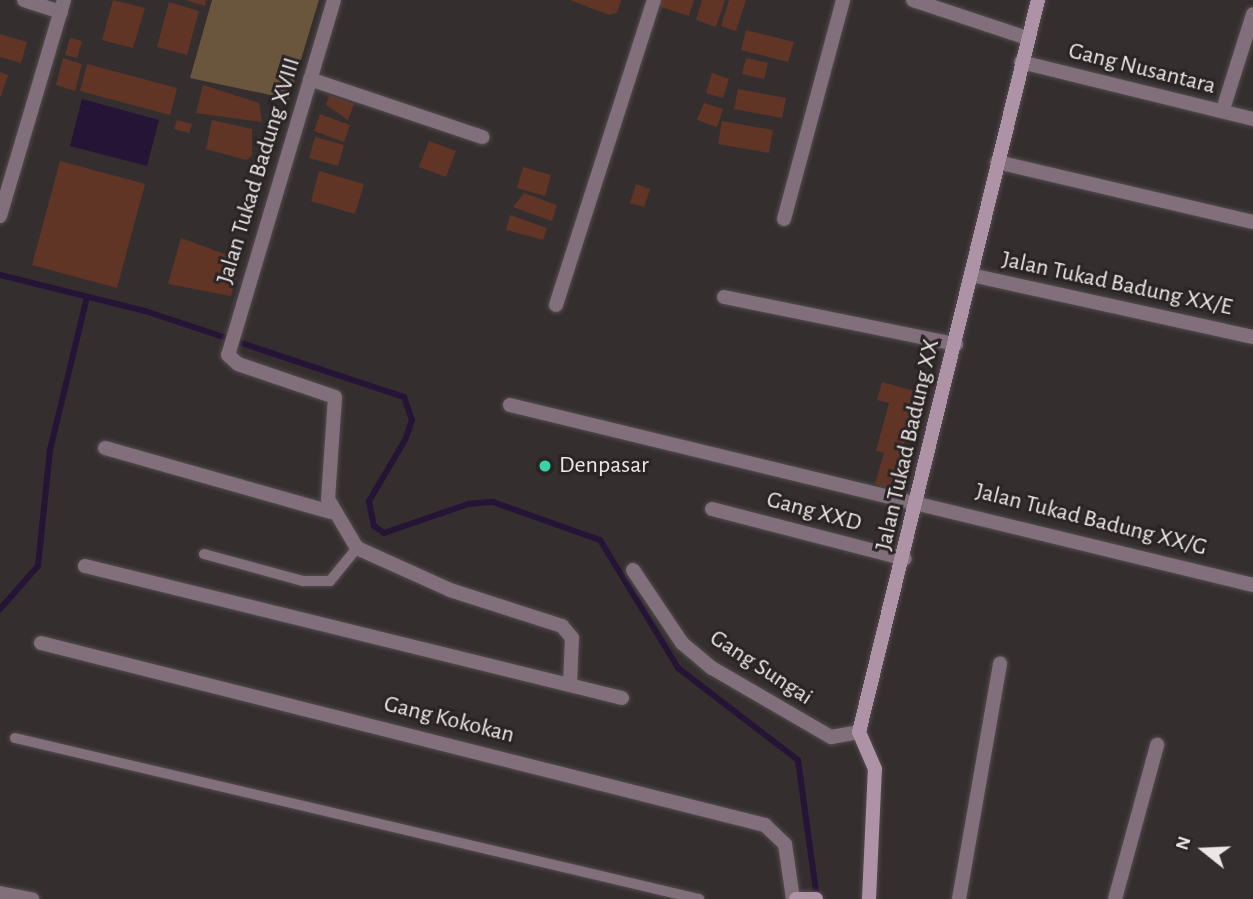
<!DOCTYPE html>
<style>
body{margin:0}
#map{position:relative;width:1253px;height:899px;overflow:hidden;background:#352e2f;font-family:"Alegreya Sans",sans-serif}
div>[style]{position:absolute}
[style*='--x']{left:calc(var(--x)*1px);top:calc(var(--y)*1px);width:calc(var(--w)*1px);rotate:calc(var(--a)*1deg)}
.green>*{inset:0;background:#6a563d}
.water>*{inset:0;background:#251436}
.stream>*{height:6px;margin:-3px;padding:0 3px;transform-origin:3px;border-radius:3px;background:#251436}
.building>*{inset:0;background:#603526}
.roads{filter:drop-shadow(0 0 2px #524b4c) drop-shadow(0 0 2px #524b4c)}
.lane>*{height:10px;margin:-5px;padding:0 5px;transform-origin:5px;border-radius:5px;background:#816f7c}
.street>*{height:14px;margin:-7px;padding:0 7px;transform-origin:7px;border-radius:7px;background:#816f7c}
.secondary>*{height:14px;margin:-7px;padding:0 7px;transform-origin:7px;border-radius:7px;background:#ae92a6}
.dots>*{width:19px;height:19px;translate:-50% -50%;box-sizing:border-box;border:4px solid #2b2425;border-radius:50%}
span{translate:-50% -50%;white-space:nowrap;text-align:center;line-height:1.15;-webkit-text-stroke:6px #2b2425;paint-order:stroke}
.street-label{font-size:24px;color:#ebe6e7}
.poi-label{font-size:24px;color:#ebe6e7}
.left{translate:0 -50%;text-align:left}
.north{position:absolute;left:1169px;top:815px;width:70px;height:70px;-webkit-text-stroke:5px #2b2425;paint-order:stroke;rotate:288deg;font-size:19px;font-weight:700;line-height:28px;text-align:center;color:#ebe6e7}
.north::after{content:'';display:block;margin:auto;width:24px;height:32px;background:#ebe6e7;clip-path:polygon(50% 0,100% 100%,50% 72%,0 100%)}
</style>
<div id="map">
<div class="green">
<i style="clip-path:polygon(212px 0,319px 0,289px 99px,190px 78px)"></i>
</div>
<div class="water">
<i style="clip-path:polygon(82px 99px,159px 120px,147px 166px,70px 146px)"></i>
</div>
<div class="stream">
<i style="--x:0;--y:275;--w:149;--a:13.9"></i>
<i style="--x:145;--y:311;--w:273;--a:18.4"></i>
<i style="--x:404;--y:397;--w:24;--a:71"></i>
<i style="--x:412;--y:420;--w:21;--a:109"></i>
<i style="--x:405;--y:440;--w:71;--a:120.5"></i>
<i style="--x:369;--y:501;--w:25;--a:79"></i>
<i style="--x:374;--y:526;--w:12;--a:35"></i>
<i style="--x:384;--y:533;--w:89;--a:-19"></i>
<i style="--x:468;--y:504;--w:25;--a:-5"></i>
<i style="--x:493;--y:502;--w:114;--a:19.6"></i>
<i style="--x:600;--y:540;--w:150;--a:58.6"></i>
<i style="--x:678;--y:668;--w:151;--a:37.5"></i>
<i style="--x:798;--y:760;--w:140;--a:82.2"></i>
<i style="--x:0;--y:609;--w:57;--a:-48.5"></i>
<i style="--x:38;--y:566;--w:117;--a:-84.1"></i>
<i style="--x:50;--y:450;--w:153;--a:-76.4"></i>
</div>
<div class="building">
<i style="clip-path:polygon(113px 0,145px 8px,133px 48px,102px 40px)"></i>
<i style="clip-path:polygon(185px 0,206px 0,205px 6px)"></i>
<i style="clip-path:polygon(570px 0,621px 0,617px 13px,609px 15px)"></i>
<i style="clip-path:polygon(659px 0,694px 0,689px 16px,658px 6px)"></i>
<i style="clip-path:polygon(702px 0,725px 0,716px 27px,696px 20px)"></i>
<i style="clip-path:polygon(729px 0,746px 0,736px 31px,721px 26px)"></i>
<i style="clip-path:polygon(169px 2px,199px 11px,187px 55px,157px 47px)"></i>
<i style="clip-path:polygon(746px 30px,794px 42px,788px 62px,741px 50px)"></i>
<i style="clip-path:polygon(0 34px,27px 42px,21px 63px,0 57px)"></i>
<i style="clip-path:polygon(70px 38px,82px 41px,77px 58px,65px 55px)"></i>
<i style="clip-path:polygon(63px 58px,82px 64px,75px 91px,56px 85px)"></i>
<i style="clip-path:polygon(746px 58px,768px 63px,764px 79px,742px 74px)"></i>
<i style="clip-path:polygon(87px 64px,177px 88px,170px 115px,80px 91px)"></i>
<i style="clip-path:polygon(0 72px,8px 75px,1px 96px,0 96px)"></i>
<i style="clip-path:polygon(712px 73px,729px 79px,723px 98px,706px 93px)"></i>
<i style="clip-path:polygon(203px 85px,259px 103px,262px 122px,196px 113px)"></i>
<i style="clip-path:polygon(738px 89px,786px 98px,782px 118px,734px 109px)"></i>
<i style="clip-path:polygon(329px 95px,354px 104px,348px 120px,326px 105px)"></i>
<i style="clip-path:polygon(704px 103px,723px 109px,717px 127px,697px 120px)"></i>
<i style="clip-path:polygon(320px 114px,350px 125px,344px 142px,314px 131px)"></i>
<i style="clip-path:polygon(177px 120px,192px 124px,189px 133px,174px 129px)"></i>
<i style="clip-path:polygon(212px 120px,252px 129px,252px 156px,246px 160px,206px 149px)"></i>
<i style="clip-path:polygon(722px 121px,773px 130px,769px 153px,718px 144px)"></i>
<i style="clip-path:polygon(315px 137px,344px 145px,338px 166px,309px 158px)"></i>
<i style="clip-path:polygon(429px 141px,456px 151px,446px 177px,419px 167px)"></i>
<i style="clip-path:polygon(60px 161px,145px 184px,117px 288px,32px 265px)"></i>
<i style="clip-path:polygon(523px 167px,551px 175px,545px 196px,517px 188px)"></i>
<i style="clip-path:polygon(319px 171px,364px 184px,355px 214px,311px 201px)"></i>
<i style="clip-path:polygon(636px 184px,650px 189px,644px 207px,630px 203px)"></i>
<i style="clip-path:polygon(524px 193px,557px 205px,552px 221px,513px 207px)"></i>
<i style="clip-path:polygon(510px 215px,547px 228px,543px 240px,506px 230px)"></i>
<i style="clip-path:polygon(181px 238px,241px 260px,231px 296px,168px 284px)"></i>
<i style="clip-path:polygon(882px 382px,918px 392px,892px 489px,875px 484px,884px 453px,876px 451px,889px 403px,877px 400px)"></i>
</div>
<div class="roads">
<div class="lane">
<i style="--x:204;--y:554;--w:103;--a:15.3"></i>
<i style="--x:303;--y:581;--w:27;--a:0"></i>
<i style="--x:330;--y:581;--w:43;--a:-50.7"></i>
<i style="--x:15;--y:738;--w:703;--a:13.25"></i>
</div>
<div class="street">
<i style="--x:24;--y:0;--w:39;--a:18"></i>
<i style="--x:334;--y:0;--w:370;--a:106.6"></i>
<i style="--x:228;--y:355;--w:13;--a:42"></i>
<i style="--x:238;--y:364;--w:102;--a:18.8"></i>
<i style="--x:335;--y:397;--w:102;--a:93.9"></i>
<i style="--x:328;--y:499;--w:57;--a:59.4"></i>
<i style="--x:357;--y:548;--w:102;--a:24.3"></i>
<i style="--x:450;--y:590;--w:118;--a:17.8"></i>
<i style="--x:562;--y:626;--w:16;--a:50"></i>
<i style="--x:572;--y:638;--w:46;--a:92.5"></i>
<i style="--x:913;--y:0;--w:120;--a:18.4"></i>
<i style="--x:1021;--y:62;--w:239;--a:13.8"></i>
<i style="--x:310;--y:79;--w:182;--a:18.6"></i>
<i style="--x:1225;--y:103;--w:93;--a:-72.5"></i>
<i style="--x:997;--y:162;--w:263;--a:13.2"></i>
<i style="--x:0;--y:216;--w:225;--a:-73.5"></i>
<i style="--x:784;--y:219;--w:227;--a:-74.9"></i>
<i style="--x:971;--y:275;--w:289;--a:12.4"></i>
<i style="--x:724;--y:297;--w:237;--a:11.5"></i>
<i style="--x:556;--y:305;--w:320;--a:-72.2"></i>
<i style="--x:510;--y:405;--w:764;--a:13.62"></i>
<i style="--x:105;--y:448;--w:235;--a:15.8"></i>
<i style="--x:712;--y:509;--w:199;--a:14.5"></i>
<i style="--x:85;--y:566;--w:553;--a:13.81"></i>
<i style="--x:633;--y:570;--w:88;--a:56.1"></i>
<i style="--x:682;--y:643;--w:39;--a:40"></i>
<i style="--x:712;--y:668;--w:138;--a:30.1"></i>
<i style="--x:831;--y:737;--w:28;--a:-10"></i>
<i style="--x:41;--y:643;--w:747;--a:14.11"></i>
<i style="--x:765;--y:825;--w:28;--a:44"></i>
<i style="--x:785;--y:844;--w:56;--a:81.7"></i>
<i style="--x:0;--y:893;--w:33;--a:11"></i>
<i style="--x:959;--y:899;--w:239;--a:-80.1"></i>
<i style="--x:1115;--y:899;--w:160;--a:-74.7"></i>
</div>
<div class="secondary">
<i style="--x:796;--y:899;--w:20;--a:0"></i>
<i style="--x:869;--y:899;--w:130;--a:-87.4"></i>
<i style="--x:875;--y:769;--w:40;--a:-113.4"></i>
<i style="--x:859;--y:732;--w:754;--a:-76.26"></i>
</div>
</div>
<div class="dots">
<i style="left:545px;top:466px;background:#38d4a6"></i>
</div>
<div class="street-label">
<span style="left:1142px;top:69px;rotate:14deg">Gang Nusantara</span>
<span style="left:259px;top:171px;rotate:-73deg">Jalan Tukad Badung XVIII</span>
<span style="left:1117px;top:284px;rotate:12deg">Jalan Tukad Badung XX/E</span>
<span style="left:908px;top:445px;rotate:-77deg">Jalan Tukad Badung XX</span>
<span style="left:814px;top:512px;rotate:15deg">Gang XXD</span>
<span style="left:1091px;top:520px;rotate:14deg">Jalan Tukad Badung XX/G</span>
<span style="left:761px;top:668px;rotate:33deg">Gang Sungai</span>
<span style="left:449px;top:720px;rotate:14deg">Gang Kokokan</span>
</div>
<div class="poi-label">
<span class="left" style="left:559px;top:466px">Denpasar</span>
</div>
<div class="north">N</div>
</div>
